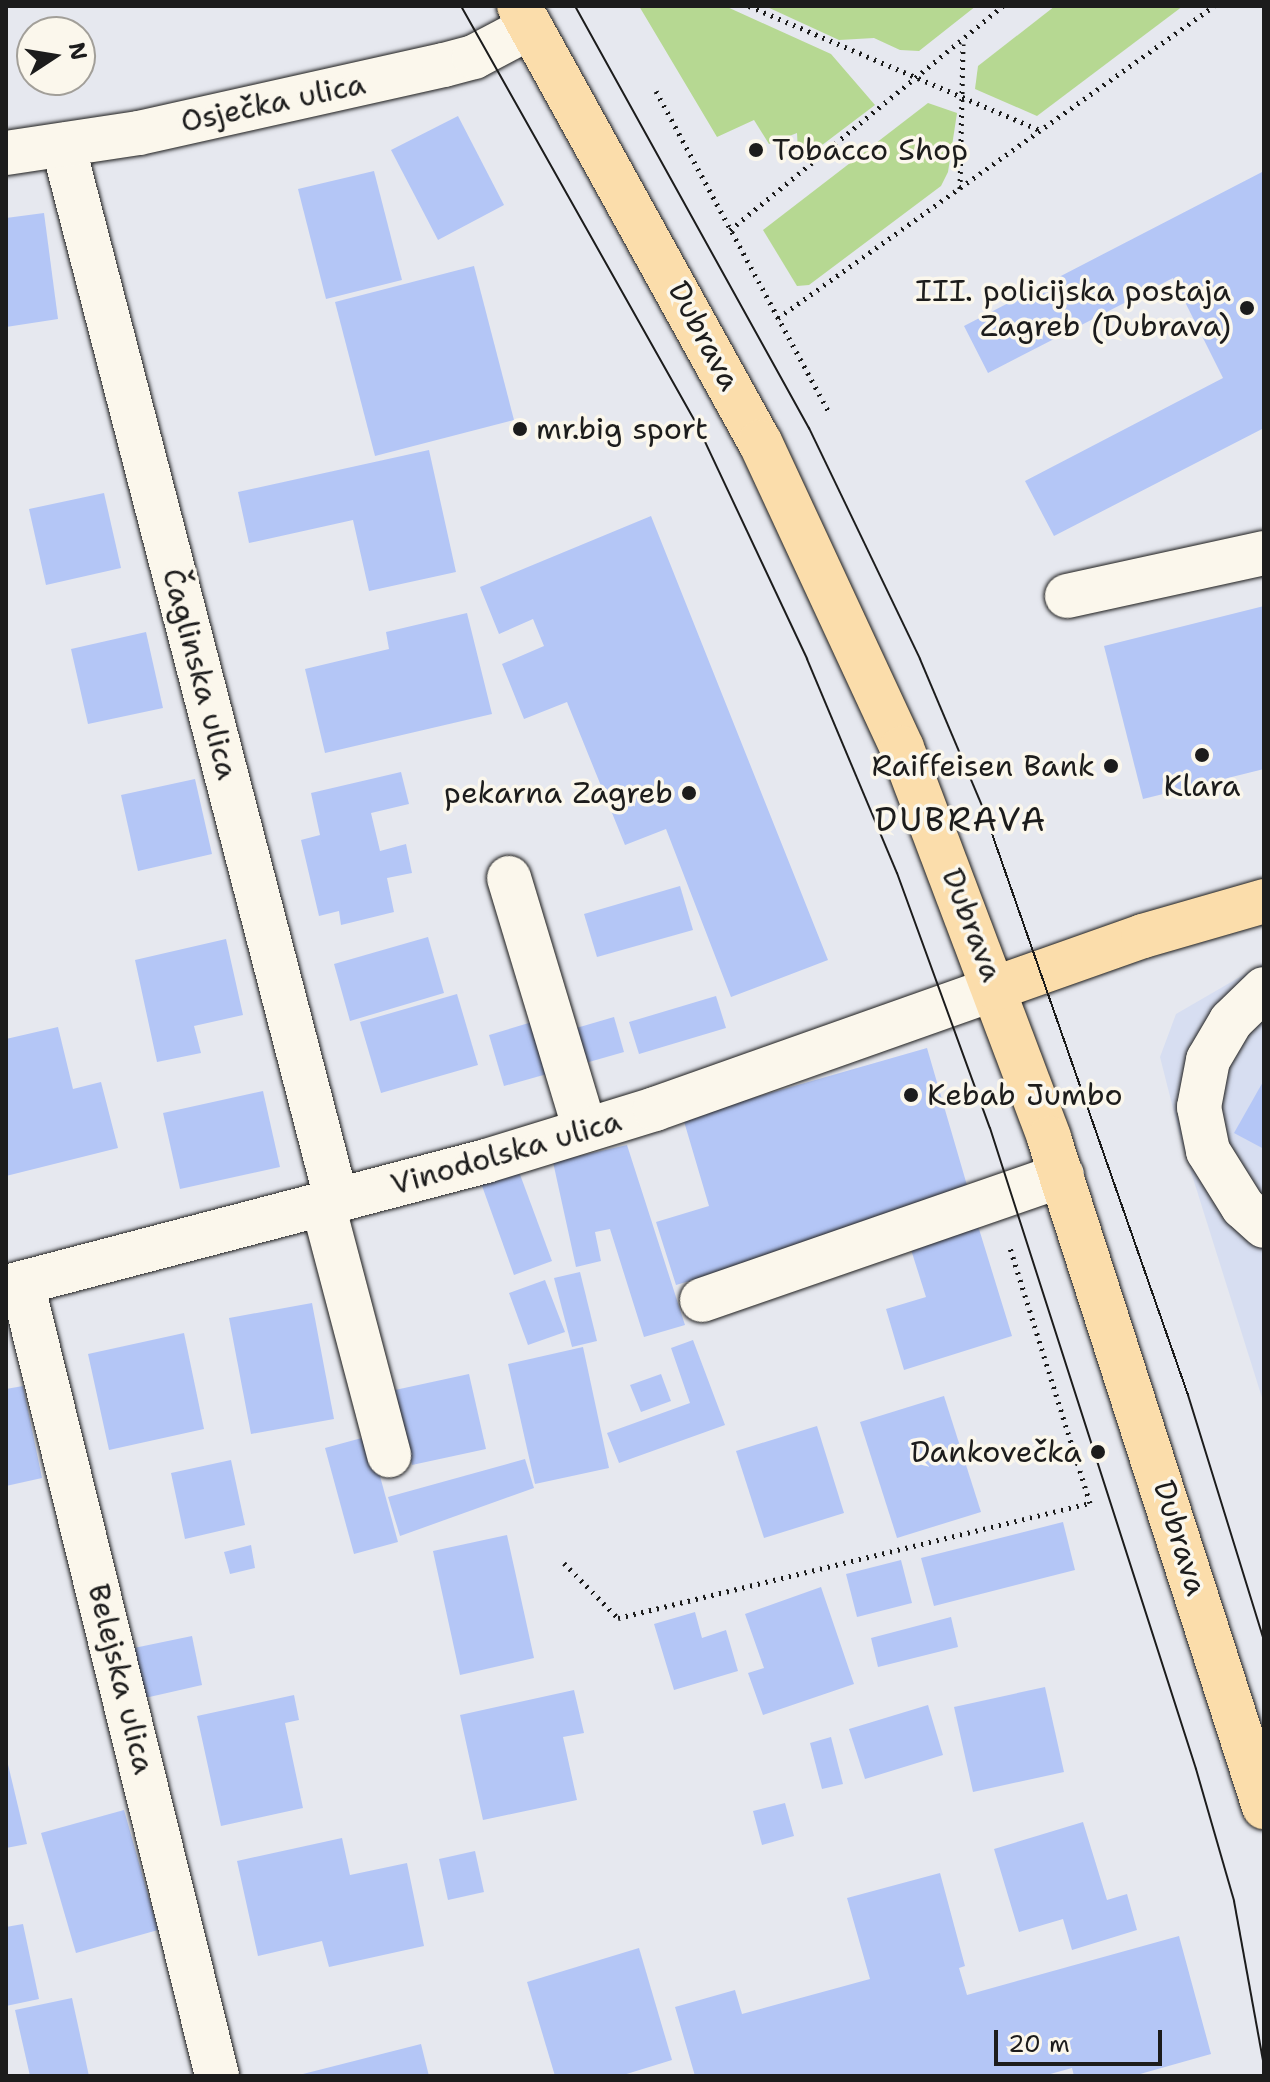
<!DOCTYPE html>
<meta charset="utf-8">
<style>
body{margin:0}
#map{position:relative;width:1270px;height:2082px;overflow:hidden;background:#e6e8ef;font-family:"Shantell Sans",sans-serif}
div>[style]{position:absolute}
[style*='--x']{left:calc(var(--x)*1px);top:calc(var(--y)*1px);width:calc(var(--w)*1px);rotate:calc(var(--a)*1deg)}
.built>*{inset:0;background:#d7def1}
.green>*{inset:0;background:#b6d892}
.building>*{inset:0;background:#b4c6f6}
.path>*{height:5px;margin-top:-2.5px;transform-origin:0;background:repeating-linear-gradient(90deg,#1c1c1c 0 2px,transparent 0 8px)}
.roads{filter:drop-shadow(0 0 2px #1c1c1c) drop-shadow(0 0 2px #1c1c1c)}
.minor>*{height:44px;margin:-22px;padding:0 22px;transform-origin:22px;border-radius:22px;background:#fbf7ec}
.major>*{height:44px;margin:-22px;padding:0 22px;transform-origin:22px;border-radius:22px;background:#fbddab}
.tram>*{height:2px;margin:-1px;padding:0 1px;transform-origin:1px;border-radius:1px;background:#1c1c1c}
.dots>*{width:22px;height:22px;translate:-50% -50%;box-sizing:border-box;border:4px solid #fbf7ec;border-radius:50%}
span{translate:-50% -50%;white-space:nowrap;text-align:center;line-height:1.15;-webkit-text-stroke:7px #fbf7ec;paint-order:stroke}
.street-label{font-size:30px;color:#1c1c1c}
.poi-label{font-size:30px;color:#1c1c1c}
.left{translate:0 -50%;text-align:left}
.right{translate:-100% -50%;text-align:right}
.quarter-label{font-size:34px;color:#1c1c1c;letter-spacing:2px}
.frame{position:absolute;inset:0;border:8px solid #1c1c1c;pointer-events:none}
.north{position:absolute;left:16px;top:16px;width:80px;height:80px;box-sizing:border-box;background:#fbf7ec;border:2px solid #a29f99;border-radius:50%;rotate:78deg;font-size:22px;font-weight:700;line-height:32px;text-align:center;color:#1c1c1c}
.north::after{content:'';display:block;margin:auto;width:28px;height:36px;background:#1c1c1c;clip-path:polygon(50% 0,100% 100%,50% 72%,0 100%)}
.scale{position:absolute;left:994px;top:2030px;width:168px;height:36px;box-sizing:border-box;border:4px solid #1c1c1c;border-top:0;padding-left:10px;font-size:24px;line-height:28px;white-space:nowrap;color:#1c1c1c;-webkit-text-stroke:6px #fbf7ec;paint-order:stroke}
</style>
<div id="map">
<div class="built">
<i style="clip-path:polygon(1264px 963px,1264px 1404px,1181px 1140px,1160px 1057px,1176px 1014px)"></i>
</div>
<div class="green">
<i style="clip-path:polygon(639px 6px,725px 6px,831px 54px,875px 105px,805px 158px,798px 152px,797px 133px,769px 144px,754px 120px,717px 137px)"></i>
<i style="clip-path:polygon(765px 6px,918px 7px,976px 6px,919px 51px,900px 50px,874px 38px,839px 40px)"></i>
<i style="clip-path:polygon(1055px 6px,1183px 6px,1037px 116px,975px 89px,978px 66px)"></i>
<i style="clip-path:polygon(928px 103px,957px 113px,948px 172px,941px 186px,809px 285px,797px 286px,763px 230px)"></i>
</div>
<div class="building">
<i style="clip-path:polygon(458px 116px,504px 205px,438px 240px,391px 150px)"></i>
<i style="clip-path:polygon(374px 171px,402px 280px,326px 299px,298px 189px)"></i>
<i style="clip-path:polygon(1264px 171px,1264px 428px,1054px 536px,1025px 481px,1223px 378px,1173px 278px,988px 373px,964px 326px)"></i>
<i style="clip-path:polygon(44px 213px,58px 319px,6px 327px,6px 218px)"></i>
<i style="clip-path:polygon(474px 266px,514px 420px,375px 456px,335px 302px)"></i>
<i style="clip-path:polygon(429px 450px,456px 572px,369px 591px,353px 520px,249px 543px,238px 492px)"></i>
<i style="clip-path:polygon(104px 493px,121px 568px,46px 585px,29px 509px)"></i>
<i style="clip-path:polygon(651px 516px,828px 960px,731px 997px,666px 829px,625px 845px,567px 702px,524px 719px,502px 664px,544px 646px,533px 619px,499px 634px,480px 587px)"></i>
<i style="clip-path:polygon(1264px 606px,1264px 769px,1143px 799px,1104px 646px)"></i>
<i style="clip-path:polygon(467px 613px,492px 714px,325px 753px,305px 669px,389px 649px,386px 632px)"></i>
<i style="clip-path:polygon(146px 632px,163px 708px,88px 724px,71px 649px)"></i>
<i style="clip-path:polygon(401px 772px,409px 804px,371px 813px,380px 851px,406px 844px,412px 873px,387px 878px,394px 912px,341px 925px,339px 911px,319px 916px,301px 840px,320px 835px,311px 793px)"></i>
<i style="clip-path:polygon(195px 779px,212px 854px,138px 871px,121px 795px)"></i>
<i style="clip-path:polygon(680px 886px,693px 930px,597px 957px,584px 914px)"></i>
<i style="clip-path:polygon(428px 937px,444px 993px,350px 1021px,334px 964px)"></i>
<i style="clip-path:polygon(226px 939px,243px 1015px,194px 1026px,201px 1053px,157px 1062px,135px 960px)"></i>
<i style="clip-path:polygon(457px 994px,478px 1065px,381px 1093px,360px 1022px)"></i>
<i style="clip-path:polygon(716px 996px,726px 1028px,639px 1054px,629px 1022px)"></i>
<i style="clip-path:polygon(614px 1017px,624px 1052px,582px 1064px,573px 1029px)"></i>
<i style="clip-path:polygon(532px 1022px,547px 1074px,504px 1086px,489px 1035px)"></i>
<i style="clip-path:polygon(58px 1027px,73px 1089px,101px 1082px,118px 1148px,6px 1176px,6px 1039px)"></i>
<i style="clip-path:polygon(927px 1048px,971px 1199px,676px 1285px,656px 1222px,709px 1206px,683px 1118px)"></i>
<i style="clip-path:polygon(1264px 1080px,1264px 1149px,1234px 1133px)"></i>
<i style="clip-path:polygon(263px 1091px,280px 1167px,180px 1189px,163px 1113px)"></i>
<i style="clip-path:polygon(627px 1145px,685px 1325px,644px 1337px,610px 1229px,595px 1232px,601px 1261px,576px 1267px,553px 1162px)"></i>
<i style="clip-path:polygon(518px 1169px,552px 1261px,514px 1275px,481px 1183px)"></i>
<i style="clip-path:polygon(975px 1216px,1012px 1336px,904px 1370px,886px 1309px,926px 1297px,907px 1237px)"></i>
<i style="clip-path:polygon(580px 1272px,597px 1341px,572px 1347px,554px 1278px)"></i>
<i style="clip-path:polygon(545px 1280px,565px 1332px,528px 1345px,509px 1293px)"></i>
<i style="clip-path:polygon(312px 1303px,334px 1419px,251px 1434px,229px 1318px)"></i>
<i style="clip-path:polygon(184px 1333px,204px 1429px,109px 1450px,88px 1354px)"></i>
<i style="clip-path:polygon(693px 1340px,725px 1425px,619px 1463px,607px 1433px,690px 1403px,671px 1348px)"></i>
<i style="clip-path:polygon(583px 1347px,609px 1468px,535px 1484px,508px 1364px)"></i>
<i style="clip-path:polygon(469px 1374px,486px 1449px,412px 1465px,395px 1390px)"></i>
<i style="clip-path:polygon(661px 1374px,671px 1401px,641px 1412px,630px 1385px)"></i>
<i style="clip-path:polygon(23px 1386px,42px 1478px,6px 1486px,6px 1389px)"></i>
<i style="clip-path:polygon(944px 1396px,981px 1512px,897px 1538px,860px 1422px)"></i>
<i style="clip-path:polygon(817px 1426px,844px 1513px,764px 1538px,736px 1451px)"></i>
<i style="clip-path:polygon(369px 1436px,398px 1542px,354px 1554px,325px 1448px)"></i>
<i style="clip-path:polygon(525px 1459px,534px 1488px,400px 1536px,388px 1497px)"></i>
<i style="clip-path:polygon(231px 1460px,245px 1525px,185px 1539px,171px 1473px)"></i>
<i style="clip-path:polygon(1063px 1522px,1075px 1570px,934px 1606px,921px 1558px)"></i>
<i style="clip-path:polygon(507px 1535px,534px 1658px,460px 1675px,433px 1551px)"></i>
<i style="clip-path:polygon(251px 1545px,255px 1568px,230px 1574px,224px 1552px)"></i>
<i style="clip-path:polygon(901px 1560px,912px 1603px,857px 1617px,846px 1574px)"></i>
<i style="clip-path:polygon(821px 1587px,854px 1684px,763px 1715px,748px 1673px,764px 1668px,745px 1614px)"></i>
<i style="clip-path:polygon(695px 1612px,702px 1638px,726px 1630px,738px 1671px,674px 1690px,654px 1624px)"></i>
<i style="clip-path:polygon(951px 1617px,958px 1647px,878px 1667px,871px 1638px)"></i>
<i style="clip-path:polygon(192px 1636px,202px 1685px,145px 1698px,134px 1648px)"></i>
<i style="clip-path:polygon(1045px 1687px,1064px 1772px,973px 1792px,954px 1707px)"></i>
<i style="clip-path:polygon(574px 1690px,584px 1733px,563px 1737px,577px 1800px,483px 1820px,460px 1715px)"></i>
<i style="clip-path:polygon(294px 1695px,299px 1720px,285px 1723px,303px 1808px,221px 1826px,197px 1716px)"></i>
<i style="clip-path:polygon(928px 1705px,943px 1755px,865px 1779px,849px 1729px)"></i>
<i style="clip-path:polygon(831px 1737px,843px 1784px,822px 1789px,810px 1743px)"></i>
<i style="clip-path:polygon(6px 1756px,27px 1844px,6px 1848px)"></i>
<i style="clip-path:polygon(785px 1803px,794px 1836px,762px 1845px,753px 1811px)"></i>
<i style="clip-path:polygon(124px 1810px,158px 1930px,76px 1953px,41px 1833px)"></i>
<i style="clip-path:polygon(1083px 1822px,1107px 1900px,1127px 1894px,1137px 1930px,1072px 1950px,1063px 1919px,1019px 1932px,994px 1849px)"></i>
<i style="clip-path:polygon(342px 1838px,350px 1875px,407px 1863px,424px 1946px,329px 1967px,322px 1941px,258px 1956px,237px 1861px)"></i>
<i style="clip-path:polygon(475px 1851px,484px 1892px,448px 1900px,439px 1859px)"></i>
<i style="clip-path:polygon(940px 1873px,965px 1966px,959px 1968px,967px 1995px,1179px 1936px,1211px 2054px,1133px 2076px,1074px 2076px,1072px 2068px,1043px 2076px,695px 2076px,675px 2007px,735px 1990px,742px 2014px,870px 1979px,847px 1898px)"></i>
<i style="clip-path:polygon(23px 1924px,39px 1999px,6px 2006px,6px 1927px)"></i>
<i style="clip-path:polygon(639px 1948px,672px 2060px,620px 2076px,555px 2076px,527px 1982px)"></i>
<i style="clip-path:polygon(72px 1998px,89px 2076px,30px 2076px,15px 2010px)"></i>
<i style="clip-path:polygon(421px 2044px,429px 2076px,299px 2076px,299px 2075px)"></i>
</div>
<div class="path">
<i style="--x:749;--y:6;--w:319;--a:23.1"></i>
<i style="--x:656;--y:91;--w:363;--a:61.7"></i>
<i style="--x:960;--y:189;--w:145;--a:-88.8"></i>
<i style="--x:730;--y:230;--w:353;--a:-39.4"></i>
<i style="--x:778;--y:318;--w:536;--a:-35.59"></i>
<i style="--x:564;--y:1563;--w:77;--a:45.5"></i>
<i style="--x:618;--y:1618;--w:486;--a:-13.7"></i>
<i style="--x:1090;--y:1503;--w:268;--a:-107.4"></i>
</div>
<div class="roads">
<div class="minor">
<i style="--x:63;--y:145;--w:1092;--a:75.47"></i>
<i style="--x:6;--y:153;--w:134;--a:-8.6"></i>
<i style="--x:139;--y:133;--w:312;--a:-12.6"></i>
<i style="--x:444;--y:65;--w:31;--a:-15"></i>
<i style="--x:474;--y:57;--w:64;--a:-27.8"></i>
<i style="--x:1067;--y:596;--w:202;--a:-12.3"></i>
<i style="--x:509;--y:878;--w:263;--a:73.2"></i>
<i style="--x:1264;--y:989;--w:46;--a:135.9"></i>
<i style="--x:1231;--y:1021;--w:45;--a:120.5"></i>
<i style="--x:1208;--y:1060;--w:48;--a:100.8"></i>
<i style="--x:1199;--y:1107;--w:45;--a:78.4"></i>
<i style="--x:1208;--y:1151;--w:66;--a:58"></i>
<i style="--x:1243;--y:1207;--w:28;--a:42"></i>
<i style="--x:323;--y:1205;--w:259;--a:75.2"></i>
<i style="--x:22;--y:1283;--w:817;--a:76.18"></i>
<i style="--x:6;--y:1287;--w:496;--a:-14.7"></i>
<i style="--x:486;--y:1161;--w:177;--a:-17.1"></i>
<i style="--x:655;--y:1109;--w:362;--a:-19.5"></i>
<i style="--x:702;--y:1300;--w:381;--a:-19.1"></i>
</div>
<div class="major">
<i style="--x:519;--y:6;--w:498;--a:61.1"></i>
<i style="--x:760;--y:442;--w:337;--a:65.1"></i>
<i style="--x:902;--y:748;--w:417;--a:69.3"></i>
<i style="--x:1049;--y:1138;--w:703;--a:72.18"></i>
<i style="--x:996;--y:988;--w:156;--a:-19.5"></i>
<i style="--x:1143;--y:936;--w:126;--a:-16.1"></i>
</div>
</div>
<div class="tram">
<i style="--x:461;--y:6;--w:485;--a:60.6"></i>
<i style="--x:699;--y:429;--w:254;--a:64.8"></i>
<i style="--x:807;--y:659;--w:232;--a:67.2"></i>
<i style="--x:897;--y:873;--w:271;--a:70"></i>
<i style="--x:990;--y:1128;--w:673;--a:72.18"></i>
<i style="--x:1196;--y:1769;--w:137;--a:73.9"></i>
<i style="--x:1234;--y:1901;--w:168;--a:79.7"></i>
<i style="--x:575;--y:6;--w:483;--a:61"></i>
<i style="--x:809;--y:428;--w:256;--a:64.3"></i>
<i style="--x:920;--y:659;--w:162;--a:67.1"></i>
<i style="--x:983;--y:808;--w:622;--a:70.75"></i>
<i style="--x:1188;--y:1395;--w:257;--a:72.8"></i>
</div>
<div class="dots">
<i style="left:756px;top:150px;background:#1c1c1c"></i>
<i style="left:1247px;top:308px;background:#1c1c1c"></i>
<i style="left:520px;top:429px;background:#1c1c1c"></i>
<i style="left:1202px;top:755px;background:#1c1c1c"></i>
<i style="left:1111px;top:766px;background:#1c1c1c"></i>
<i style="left:689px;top:793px;background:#1c1c1c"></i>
<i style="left:911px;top:1095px;background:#1c1c1c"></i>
<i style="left:1098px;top:1452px;background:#1c1c1c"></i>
</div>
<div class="street-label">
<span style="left:273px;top:103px;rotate:-12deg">Osječka ulica</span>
<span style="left:704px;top:336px;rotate:62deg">Dubrava</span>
<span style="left:200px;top:674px;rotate:75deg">Čaglinska ulica</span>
<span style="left:972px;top:925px;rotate:69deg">Dubrava</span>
<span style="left:506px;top:1153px;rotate:-16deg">Vinodolska ulica</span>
<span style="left:1180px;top:1538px;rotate:73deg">Dubrava</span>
<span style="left:121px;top:1679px;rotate:76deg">Belejska ulica</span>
</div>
<div class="poi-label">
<span class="left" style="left:772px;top:150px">Tobacco Shop</span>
<span class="right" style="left:1231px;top:308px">III. policijska postaja<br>Zagreb (Dubrava)</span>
<span class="left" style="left:536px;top:429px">mr.big sport</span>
<span class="right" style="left:1095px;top:766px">Raiffeisen Bank</span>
<span style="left:1202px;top:786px">Klara</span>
<span class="right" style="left:673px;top:793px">pekarna Zagreb</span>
<span class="left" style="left:927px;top:1095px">Kebab Jumbo</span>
<span class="right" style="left:1082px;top:1452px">Dankovečka</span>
</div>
<div class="quarter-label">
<span style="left:961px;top:820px">DUBRAVA</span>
</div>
<div class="frame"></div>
<div class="north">N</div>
<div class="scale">20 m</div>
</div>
